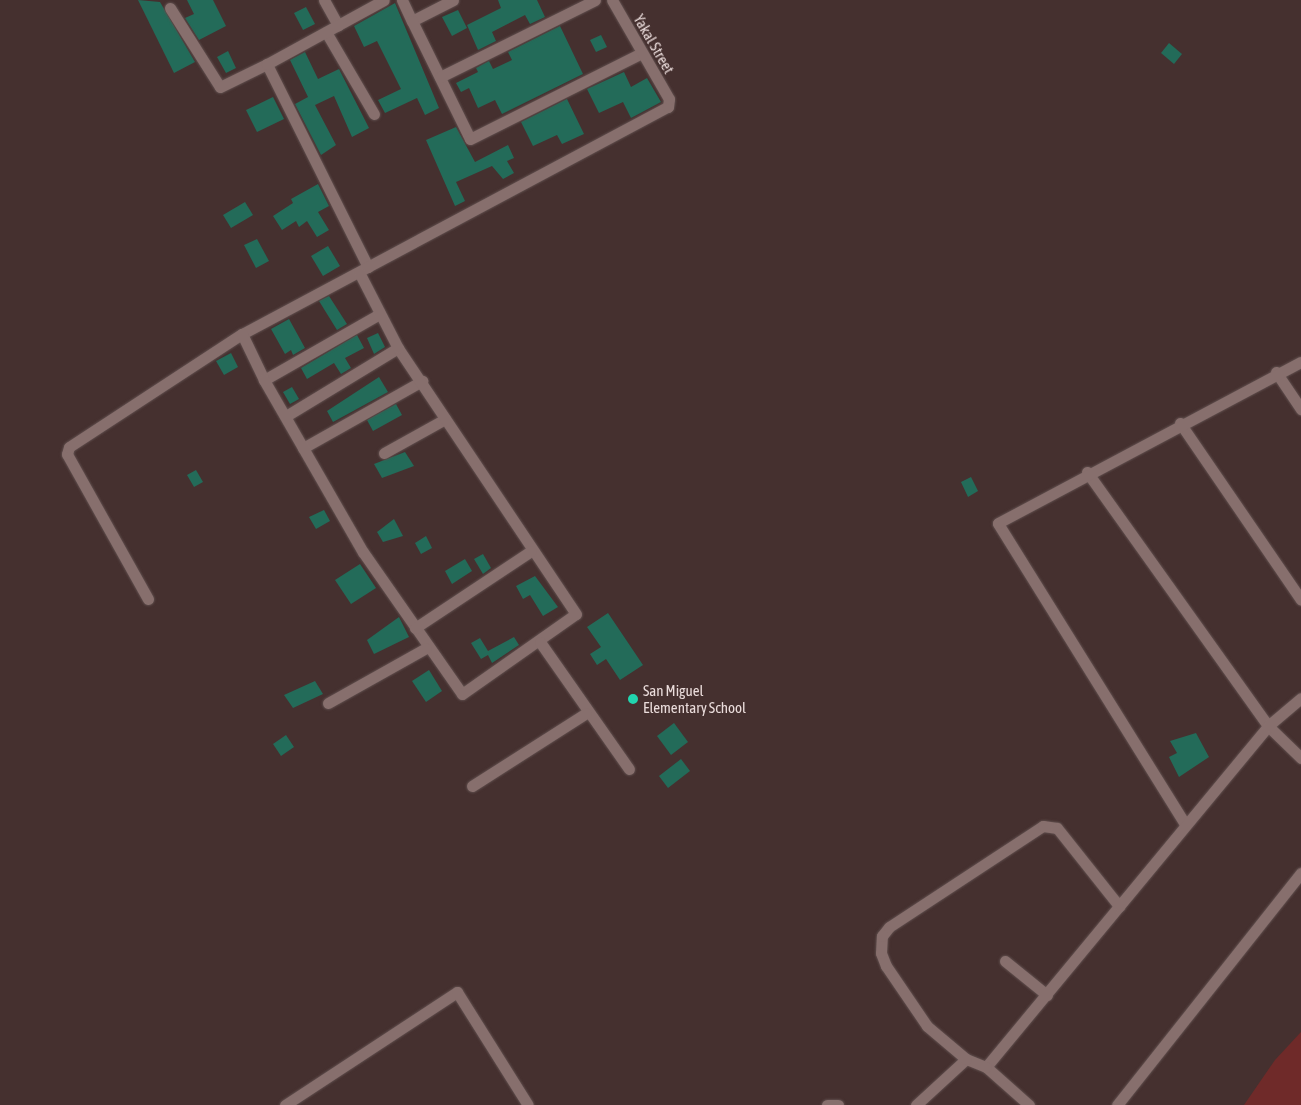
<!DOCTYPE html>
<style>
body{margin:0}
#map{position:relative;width:1301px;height:1105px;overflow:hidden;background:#45302f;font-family:"Asap Condensed",sans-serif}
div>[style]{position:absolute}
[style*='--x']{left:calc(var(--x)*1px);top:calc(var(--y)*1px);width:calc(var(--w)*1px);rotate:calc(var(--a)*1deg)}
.green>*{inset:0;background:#6f2a29}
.building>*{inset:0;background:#236b59}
.roads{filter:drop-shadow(0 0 1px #604f4e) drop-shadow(0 0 1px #604f4e)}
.street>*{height:11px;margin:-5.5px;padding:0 5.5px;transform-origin:5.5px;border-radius:5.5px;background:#876f6d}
.dots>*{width:14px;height:14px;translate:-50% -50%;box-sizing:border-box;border:2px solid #45302f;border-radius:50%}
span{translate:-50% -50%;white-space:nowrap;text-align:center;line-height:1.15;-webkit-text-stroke:4px #45302f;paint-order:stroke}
.street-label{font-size:15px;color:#eadcdb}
.poi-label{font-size:15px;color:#eadcdb}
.left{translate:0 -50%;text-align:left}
</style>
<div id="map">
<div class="green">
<i style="clip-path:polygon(1301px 1032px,1301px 1105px,1244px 1105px,1275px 1060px)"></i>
</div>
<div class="building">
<i style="clip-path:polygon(138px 0,160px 2px,195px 62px,174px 73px)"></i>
<i style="clip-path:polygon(187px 0,213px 0,226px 26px,199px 40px,185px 18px,194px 14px)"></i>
<i style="clip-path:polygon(498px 0,537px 0,545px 17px,530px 24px,525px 15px,492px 32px,496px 41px,478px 50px,467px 25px,501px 8px)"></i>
<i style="clip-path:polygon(395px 3px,439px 108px,425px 115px,417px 98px,385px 113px,378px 100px,401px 89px,377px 41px,364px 47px,354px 26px)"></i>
<i style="clip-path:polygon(306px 7px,315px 24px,303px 30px,294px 13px)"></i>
<i style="clip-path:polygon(458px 10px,467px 28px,452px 36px,442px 17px)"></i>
<i style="clip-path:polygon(560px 26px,583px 74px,502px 114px,495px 100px,478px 108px,469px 88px,461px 92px,456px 83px,478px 72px,476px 68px,489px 61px,493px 69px,512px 60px,508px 52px)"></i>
<i style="clip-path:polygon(601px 35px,607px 47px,596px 52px,590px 40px)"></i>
<i style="clip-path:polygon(1169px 43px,1182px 54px,1174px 64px,1161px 53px)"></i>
<i style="clip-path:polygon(228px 51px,236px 68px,226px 73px,217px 57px)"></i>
<i style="clip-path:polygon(305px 52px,318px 79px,339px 69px,369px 128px,352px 137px,334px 96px,315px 105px,336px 145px,321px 155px,295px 104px,308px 97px,290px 60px)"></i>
<i style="clip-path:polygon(624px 72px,631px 87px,647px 78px,661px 102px,631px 118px,623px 102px,599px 113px,587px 89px)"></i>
<i style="clip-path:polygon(273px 97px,284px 119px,257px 132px,246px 110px)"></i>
<i style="clip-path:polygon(567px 99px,584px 134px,562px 144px,557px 135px,533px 146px,521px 122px)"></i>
<i style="clip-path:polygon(456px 127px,475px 162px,508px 145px,514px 158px,507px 161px,514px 173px,503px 179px,492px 166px,456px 182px,465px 201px,455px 206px,426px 140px)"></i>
<i style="clip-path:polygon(318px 184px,329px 206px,318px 212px,329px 230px,317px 237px,307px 221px,299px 227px,296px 221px,282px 230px,273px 216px,293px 203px,291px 199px)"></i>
<i style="clip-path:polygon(245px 202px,253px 215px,231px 228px,223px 215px)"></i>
<i style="clip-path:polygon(257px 239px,269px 261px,256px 268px,244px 245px)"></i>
<i style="clip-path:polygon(328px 246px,340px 266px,323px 276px,311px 256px)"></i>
<i style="clip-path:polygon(329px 296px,347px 324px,337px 330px,319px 301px)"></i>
<i style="clip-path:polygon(289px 319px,305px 348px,293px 355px,291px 350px,285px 354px,271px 329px)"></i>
<i style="clip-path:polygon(378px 333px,385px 347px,374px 354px,367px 338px)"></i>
<i style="clip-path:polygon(357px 335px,364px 348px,345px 358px,351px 368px,341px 374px,334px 363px,307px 379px,301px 368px)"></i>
<i style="clip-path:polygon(231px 353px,238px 367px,224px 375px,216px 361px)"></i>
<i style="clip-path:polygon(379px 377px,388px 392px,333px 422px,327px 411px)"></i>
<i style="clip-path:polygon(292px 387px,299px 399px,290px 404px,283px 392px)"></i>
<i style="clip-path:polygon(396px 404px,402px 415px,373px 431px,367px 420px)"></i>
<i style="clip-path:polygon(405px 452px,414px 466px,382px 478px,374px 464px)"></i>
<i style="clip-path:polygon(196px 470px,203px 482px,194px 487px,187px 475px)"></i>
<i style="clip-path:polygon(971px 477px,978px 491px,968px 497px,961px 482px)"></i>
<i style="clip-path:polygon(324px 510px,330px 521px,316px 529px,309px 517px)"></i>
<i style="clip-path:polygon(394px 519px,403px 536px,383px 542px,377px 532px)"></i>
<i style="clip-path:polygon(426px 536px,432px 548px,421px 554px,415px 543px)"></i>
<i style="clip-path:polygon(483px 554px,491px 568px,483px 574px,474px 559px)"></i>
<i style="clip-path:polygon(465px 559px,472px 571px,452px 584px,445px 571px)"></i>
<i style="clip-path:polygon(360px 564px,376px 588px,351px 604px,335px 580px)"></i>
<i style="clip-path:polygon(535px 576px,558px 607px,543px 616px,530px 595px,523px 599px,516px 586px)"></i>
<i style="clip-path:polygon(608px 613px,643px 665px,620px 680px,606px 659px,597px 665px,590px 654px,601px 647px,587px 627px)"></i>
<i style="clip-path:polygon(399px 617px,409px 637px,374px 654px,367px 640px)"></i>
<i style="clip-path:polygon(514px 637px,519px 645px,492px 663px,488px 655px,481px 659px,471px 643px,480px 638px,488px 651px)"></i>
<i style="clip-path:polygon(429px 670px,442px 691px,426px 702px,412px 681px)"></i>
<i style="clip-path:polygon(315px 681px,323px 694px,293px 708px,284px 695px)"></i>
<i style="clip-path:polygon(674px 723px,688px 742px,671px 755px,657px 736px)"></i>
<i style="clip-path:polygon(1196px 733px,1209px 757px,1179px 777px,1169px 757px,1177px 753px,1170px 741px)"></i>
<i style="clip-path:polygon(286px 735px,294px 747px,281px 756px,273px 744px)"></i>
<i style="clip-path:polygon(681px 759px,690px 771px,668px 788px,659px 776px)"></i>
</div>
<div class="roads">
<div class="street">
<i style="--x:324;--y:0;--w:29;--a:61"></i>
<i style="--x:402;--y:0;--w:23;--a:65"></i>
<i style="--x:453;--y:0;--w:46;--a:152.9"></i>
<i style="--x:412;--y:21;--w:131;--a:63.8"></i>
<i style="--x:470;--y:139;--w:192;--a:-26.6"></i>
<i style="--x:170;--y:8;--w:93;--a:57.7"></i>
<i style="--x:220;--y:87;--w:52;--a:-26.1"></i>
<i style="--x:326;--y:32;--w:95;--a:59.7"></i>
<i style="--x:440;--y:77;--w:173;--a:-26.4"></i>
<i style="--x:368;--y:267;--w:227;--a:-116.5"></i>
<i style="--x:267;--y:64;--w:133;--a:-28.7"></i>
<i style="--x:242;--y:334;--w:483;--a:-28.1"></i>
<i style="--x:668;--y:107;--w:8;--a:-83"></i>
<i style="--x:669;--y:99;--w:114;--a:-119.9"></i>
<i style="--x:1276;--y:372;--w:45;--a:56"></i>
<i style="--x:264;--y:380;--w:131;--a:-29.7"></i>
<i style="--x:286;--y:416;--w:131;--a:-31.3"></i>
<i style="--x:1180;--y:423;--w:214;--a:55.6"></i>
<i style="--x:303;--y:448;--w:137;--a:-29.4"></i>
<i style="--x:384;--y:453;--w:70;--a:-29.1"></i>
<i style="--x:1087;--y:472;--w:312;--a:54.5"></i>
<i style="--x:1268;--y:726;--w:46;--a:44.1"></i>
<i style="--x:148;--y:599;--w:166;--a:-119.2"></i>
<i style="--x:67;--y:454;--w:7;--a:-74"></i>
<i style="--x:69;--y:447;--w:207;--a:-33.2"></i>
<i style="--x:242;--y:334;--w:51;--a:64.4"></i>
<i style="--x:264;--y:380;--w:198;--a:60.1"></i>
<i style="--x:363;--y:552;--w:173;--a:55.1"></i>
<i style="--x:462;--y:694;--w:139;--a:-35.1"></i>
<i style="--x:576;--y:614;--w:320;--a:-123.8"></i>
<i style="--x:398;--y:348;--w:85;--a:-117.2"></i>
<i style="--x:415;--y:628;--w:139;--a:-33.6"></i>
<i style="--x:540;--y:642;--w:155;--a:55"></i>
<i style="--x:328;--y:703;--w:112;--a:-29.3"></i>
<i style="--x:472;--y:786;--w:135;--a:-32.6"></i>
<i style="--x:1185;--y:824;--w:354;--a:-121.9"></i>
<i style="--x:998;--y:523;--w:343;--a:-28"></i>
<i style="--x:1005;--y:961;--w:54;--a:39"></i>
<i style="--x:986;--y:1067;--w:442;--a:-50.4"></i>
<i style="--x:1268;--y:726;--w:43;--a:-40.3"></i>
<i style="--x:285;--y:1105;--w:206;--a:-33.3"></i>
<i style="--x:457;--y:992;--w:133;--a:57.9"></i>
<i style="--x:827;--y:1105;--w:11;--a:0"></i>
<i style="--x:916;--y:1105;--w:68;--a:-42.6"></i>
<i style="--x:1029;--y:1105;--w:57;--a:-138.5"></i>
<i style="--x:986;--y:1067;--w:22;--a:-158"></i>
<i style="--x:966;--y:1059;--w:51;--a:-139.8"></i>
<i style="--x:927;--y:1026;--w:73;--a:-124.3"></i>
<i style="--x:886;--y:966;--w:14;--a:-111"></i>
<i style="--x:881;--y:953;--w:17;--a:-87"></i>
<i style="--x:882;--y:936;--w:11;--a:-52"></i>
<i style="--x:889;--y:927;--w:184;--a:-33.3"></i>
<i style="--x:1043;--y:826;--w:14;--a:8"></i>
<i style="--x:1057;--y:828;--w:100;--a:51.5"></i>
<i style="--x:1117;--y:1105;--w:296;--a:-51.6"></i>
</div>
</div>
<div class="dots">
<i style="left:633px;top:699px;background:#21d5af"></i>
</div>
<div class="street-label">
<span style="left:654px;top:44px;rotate:60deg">Yakal Street</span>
</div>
<div class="poi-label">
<span class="left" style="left:643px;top:699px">San Miguel<br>Elementary School</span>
</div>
</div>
